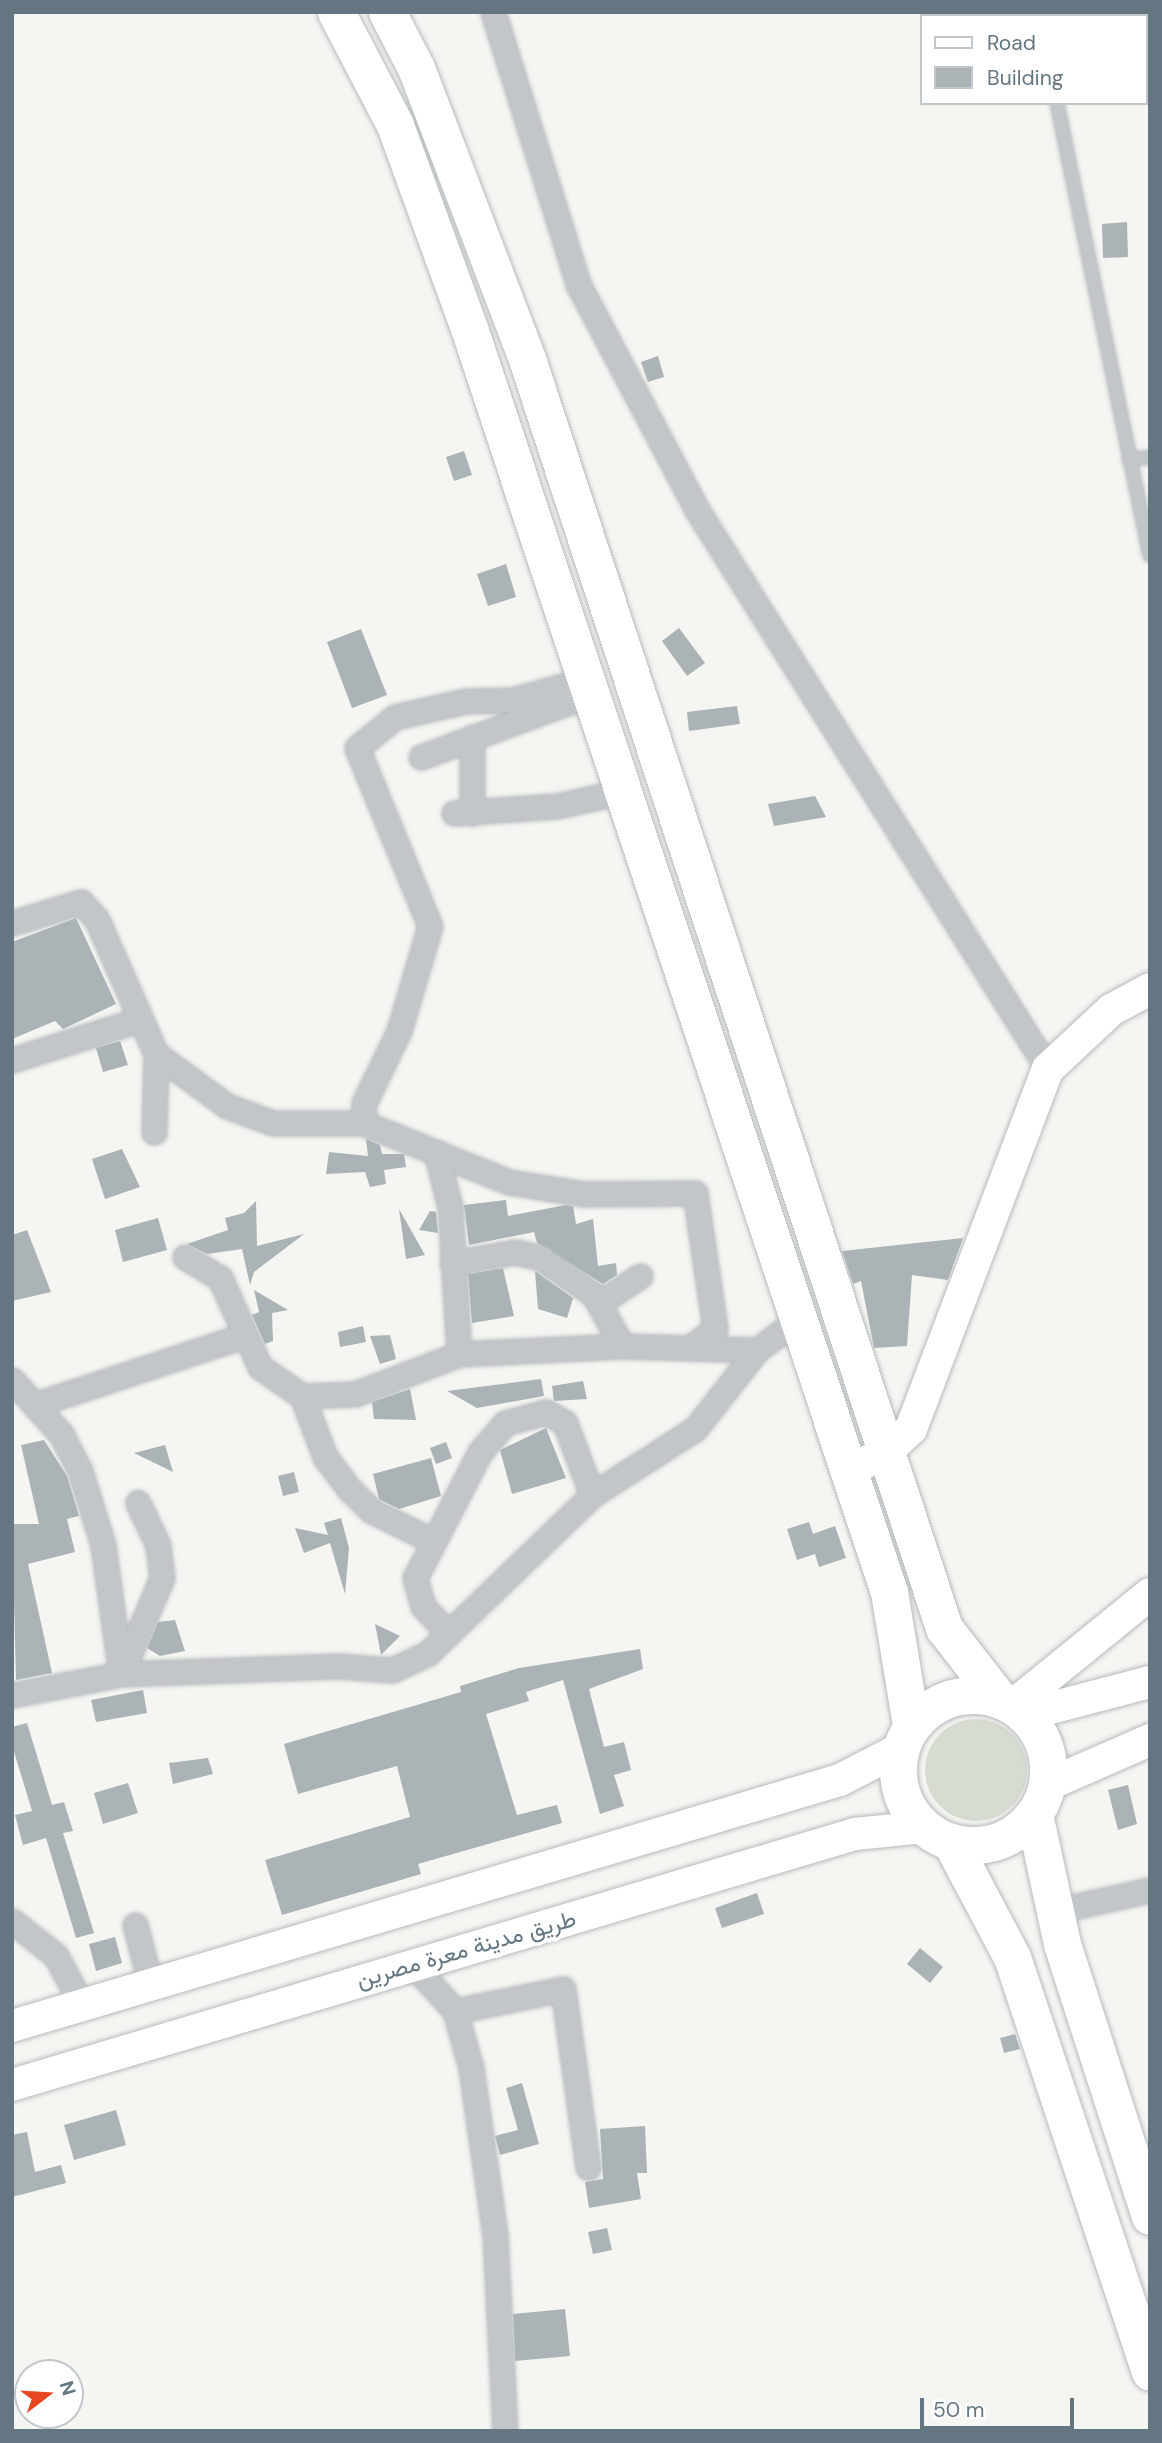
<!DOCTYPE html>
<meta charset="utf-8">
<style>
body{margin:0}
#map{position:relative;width:1162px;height:2443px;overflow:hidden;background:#f5f5f1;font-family:"DM Sans",Vazirmatn,sans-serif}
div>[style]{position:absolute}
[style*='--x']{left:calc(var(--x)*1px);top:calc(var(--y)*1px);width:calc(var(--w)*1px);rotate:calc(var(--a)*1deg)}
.green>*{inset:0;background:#d6dcd2}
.round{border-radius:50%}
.building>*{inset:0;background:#abb3b7}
.roads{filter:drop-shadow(0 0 2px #b4babe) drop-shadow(0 0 2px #b4babe)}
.lane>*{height:12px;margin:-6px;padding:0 6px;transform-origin:6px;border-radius:6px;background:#c2c6c9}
.street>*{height:23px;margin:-11.5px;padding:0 11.5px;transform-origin:11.5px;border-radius:11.5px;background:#c2c6c9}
.secondary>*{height:32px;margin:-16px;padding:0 16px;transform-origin:16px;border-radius:16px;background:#fff}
.primary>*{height:37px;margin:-18.5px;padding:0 18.5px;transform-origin:18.5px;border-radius:18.5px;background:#fff}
.primary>.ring{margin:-18.5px;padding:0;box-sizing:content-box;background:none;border:37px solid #fff;border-radius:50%}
span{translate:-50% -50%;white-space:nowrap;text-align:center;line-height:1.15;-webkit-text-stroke:7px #fff;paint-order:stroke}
.street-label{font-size:23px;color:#637682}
.frame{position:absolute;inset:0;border:14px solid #637682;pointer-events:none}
.legend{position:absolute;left:920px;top:14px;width:228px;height:91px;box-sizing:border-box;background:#fff;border:2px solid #c1c8cd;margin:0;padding:9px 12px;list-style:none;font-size:21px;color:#637682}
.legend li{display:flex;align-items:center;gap:14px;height:35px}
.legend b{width:35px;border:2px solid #c1c8cd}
.north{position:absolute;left:14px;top:2359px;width:70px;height:70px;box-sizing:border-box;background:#fff;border:2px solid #c1c8cd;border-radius:50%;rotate:73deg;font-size:19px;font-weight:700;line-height:28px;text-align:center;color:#637682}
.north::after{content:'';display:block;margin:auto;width:24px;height:32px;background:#e54720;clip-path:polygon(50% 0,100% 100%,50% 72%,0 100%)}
.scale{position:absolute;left:920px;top:2398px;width:154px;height:32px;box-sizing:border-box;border:4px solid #637682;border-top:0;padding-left:9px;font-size:21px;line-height:24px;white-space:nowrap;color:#637682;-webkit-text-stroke:5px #fff;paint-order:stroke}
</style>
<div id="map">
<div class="green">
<i class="round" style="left:925px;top:1719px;width:102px;height:102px"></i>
</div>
<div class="building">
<i style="clip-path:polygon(1127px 222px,1128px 257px,1103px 258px,1102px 224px)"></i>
<i style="clip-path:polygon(658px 356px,664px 377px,648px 382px,641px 362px)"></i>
<i style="clip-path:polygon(464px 451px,472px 475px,454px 481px,446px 457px)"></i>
<i style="clip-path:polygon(506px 564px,516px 597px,488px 606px,477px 574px)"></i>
<i style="clip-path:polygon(679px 628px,705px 663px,687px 676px,662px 641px)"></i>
<i style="clip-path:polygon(361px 629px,387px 695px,352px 708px,327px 642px)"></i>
<i style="clip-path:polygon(737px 706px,740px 724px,689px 731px,687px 712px)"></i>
<i style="clip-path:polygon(815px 796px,826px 817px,774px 826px,768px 804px)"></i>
<i style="clip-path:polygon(76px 918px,116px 1004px,63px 1029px,55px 1021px,12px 1039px,12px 942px)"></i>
<i style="clip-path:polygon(120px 1041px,128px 1065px,103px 1072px,96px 1048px)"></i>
<i style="clip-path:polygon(366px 1139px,380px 1145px,382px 1154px,404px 1154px,406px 1167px,384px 1170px,386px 1184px,370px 1187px,365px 1172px,326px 1174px,329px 1152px,368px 1156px)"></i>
<i style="clip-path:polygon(122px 1149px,140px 1187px,105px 1199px,92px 1159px)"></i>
<i style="clip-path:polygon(506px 1200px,508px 1216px,566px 1205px,573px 1206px,576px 1224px,593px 1219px,598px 1266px,616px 1263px,617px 1275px,603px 1284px,537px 1243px,534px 1232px,469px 1245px,464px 1205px)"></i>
<i style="clip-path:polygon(256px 1201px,257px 1246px,304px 1234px,254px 1272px,250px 1285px,242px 1249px,207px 1254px,187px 1244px,228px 1230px,225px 1218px,244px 1213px)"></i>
<i style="clip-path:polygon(399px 1209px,425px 1255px,406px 1259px)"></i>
<i style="clip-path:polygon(430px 1211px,436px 1212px,438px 1233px,419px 1230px)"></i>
<i style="clip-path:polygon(158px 1218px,167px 1250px,123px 1262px,115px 1230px)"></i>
<i style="clip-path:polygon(27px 1230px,51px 1292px,12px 1301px,12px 1235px)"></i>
<i style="clip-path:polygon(963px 1238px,948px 1280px,912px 1275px,907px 1346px,874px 1348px,861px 1281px,853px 1284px,842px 1251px)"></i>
<i style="clip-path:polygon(503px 1268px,514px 1316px,472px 1323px,468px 1274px)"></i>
<i style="clip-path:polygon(535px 1271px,573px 1298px,567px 1318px,538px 1309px)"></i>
<i style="clip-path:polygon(254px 1290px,288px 1310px,272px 1313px,273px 1341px,265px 1344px,252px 1315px,259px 1312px)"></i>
<i style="clip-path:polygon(363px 1326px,366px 1342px,340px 1347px,338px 1332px)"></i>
<i style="clip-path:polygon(390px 1335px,396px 1359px,380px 1364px,370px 1336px)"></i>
<i style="clip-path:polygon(541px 1379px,544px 1396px,477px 1408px,447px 1391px)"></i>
<i style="clip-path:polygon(583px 1381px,587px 1399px,554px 1401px,552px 1386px)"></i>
<i style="clip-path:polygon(410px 1389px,416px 1420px,374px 1419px,372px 1402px)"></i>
<i style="clip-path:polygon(546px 1428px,566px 1478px,512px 1494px,500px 1450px)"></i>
<i style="clip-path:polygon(44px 1440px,67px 1476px,79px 1516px,67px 1519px,75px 1552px,28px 1564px,52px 1673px,16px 1680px,12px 1524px,39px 1524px,21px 1445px)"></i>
<i style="clip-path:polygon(446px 1442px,452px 1458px,436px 1464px,430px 1448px)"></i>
<i style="clip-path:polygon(165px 1445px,173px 1472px,134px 1453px)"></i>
<i style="clip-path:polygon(431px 1458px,441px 1496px,399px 1509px,379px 1499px,373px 1474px)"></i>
<i style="clip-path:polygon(294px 1472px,299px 1492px,283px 1496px,278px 1476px)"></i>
<i style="clip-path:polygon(341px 1518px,349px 1548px,345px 1594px,330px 1543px,304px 1553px,295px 1528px,328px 1535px,324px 1523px)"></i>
<i style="clip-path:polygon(809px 1522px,813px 1534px,835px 1526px,846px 1558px,819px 1567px,815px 1554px,797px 1560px,787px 1529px)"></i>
<i style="clip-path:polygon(175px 1620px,185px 1651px,160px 1656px,147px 1648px,158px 1622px)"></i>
<i style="clip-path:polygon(375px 1624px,400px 1636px,381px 1655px)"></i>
<i style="clip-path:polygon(640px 1649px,643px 1669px,589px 1689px,604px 1747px,624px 1742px,631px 1770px,614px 1775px,624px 1806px,600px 1814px,563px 1680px,526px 1692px,529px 1701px,486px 1714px,517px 1815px,557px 1805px,562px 1823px,418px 1864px,421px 1874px,282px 1915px,265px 1860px,410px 1817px,397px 1766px,298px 1794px,284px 1744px,461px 1692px,460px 1686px,519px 1668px)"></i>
<i style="clip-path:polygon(143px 1690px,147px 1713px,96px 1722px,91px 1700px)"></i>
<i style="clip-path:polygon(27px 1723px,52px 1805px,64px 1802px,73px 1831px,63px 1833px,94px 1933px,76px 1938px,46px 1838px,23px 1845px,15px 1815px,32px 1811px,12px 1745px,12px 1727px)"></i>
<i style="clip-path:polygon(208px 1758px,213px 1774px,173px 1784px,169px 1763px)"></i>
<i style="clip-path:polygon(128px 1783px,138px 1813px,103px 1824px,94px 1793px)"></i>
<i style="clip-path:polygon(1128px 1785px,1137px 1824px,1118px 1830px,1108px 1790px)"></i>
<i style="clip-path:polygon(757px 1893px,764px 1914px,722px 1928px,715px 1908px)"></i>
<i style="clip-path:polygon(115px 1937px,122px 1963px,96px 1971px,89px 1944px)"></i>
<i style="clip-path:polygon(920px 1948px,943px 1967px,930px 1983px,907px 1964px)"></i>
<i style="clip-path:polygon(1015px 2034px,1020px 2049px,1004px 2053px,1000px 2038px)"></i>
<i style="clip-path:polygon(522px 2083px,539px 2144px,500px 2155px,495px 2136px,518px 2130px,506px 2088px)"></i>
<i style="clip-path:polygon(116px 2110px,126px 2145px,74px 2160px,64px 2125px)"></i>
<i style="clip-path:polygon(645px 2126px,647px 2173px,637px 2173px,641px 2199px,589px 2208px,585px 2182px,603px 2179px,600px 2129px)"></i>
<i style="clip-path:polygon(27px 2132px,35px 2172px,61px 2165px,66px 2183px,12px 2197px,12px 2135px)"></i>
<i style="clip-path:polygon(607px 2228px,612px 2250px,593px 2254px,588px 2232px)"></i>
<i style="clip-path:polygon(565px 2309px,570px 2356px,515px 2361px,513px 2314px)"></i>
</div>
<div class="roads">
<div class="lane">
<i style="--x:1057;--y:103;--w:462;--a:78.4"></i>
<i style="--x:1129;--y:460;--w:21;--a:-8"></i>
</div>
<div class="street">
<i style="--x:493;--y:12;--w:285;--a:72.6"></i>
<i style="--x:578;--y:284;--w:255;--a:62.2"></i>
<i style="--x:697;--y:510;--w:660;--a:57.88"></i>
<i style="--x:421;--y:757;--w:178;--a:-20.4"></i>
<i style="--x:454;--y:813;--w:103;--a:-3.9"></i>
<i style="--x:557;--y:806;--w:65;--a:-12.5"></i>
<i style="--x:472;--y:813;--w:76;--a:-90"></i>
<i style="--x:12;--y:923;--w:72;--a:-16.9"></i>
<i style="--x:81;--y:902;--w:24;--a:48"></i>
<i style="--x:97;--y:920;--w:146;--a:66.2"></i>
<i style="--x:156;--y:1054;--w:88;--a:36.2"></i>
<i style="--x:227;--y:1106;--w:49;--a:20.3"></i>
<i style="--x:273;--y:1123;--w:90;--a:0"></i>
<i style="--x:363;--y:1123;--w:20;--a:-87"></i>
<i style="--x:364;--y:1103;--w:80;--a:-64.1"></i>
<i style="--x:399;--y:1031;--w:109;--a:-73.6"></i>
<i style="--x:430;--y:926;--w:192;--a:-112.3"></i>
<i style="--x:357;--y:748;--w:49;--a:-39.2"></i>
<i style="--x:395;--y:717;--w:72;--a:-12.9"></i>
<i style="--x:465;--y:701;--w:47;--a:-1.2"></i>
<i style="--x:512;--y:700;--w:75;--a:-15.5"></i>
<i style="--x:12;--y:1060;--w:135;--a:-17.6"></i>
<i style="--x:363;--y:1123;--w:157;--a:22"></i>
<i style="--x:509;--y:1182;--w:77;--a:9"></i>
<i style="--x:585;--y:1194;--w:110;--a:-0.5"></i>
<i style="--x:695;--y:1193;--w:137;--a:81.6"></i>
<i style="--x:715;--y:1329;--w:31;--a:144"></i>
<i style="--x:154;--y:1132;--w:78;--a:-88.5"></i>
<i style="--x:436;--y:1152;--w:57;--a:75.7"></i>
<i style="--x:450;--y:1207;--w:147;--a:86.5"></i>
<i style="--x:185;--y:1257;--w:41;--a:31"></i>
<i style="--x:220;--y:1278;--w:98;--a:65.8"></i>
<i style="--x:260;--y:1367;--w:51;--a:34.6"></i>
<i style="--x:302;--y:1396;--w:53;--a:-2.2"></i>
<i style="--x:355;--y:1394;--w:111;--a:-21"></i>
<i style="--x:459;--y:1354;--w:163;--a:-2.8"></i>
<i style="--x:622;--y:1346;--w:135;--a:1.7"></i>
<i style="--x:452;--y:1263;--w:64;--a:-9.9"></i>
<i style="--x:515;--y:1252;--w:27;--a:13"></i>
<i style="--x:541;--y:1258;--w:65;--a:34.9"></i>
<i style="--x:594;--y:1295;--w:58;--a:61.2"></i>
<i style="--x:601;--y:1302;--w:47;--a:-33.7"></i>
<i style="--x:12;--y:1380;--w:73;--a:47.8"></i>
<i style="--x:61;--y:1434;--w:42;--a:62.8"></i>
<i style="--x:80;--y:1471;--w:77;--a:72.7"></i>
<i style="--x:103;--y:1545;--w:130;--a:82.1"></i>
<i style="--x:302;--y:1396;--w:65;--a:69.3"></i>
<i style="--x:325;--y:1457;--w:39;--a:53"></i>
<i style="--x:348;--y:1488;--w:33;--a:44"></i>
<i style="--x:372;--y:1511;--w:66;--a:26.2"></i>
<i style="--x:37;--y:1404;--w:217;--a:-18.3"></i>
<i style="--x:447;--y:1632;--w:35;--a:-133"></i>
<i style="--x:423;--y:1606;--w:29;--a:-106"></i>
<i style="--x:415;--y:1578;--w:142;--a:-62.7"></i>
<i style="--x:480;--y:1452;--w:38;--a:-49"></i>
<i style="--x:505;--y:1423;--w:42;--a:-15"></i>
<i style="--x:546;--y:1412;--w:22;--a:30"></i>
<i style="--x:565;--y:1423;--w:77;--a:69.4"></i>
<i style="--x:121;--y:1674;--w:104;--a:-66.9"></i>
<i style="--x:162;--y:1578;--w:33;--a:-97"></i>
<i style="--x:158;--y:1545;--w:47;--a:-115.5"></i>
<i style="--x:12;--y:1695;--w:111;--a:-10.9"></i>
<i style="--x:121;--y:1674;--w:217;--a:-2.1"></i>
<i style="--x:338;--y:1666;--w:54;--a:4.2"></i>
<i style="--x:392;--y:1670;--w:40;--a:-25"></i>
<i style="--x:428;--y:1653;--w:228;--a:-43.9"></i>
<i style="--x:592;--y:1495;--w:122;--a:-32.7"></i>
<i style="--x:695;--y:1429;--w:100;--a:-51.9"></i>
<i style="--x:757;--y:1350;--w:49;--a:-36.6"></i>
<i style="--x:1055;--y:1911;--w:97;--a:-12.5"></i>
<i style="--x:12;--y:1921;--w:56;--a:38.5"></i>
<i style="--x:56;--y:1956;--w:55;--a:62"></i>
<i style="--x:135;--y:1925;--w:62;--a:75.1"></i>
<i style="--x:413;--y:1965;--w:62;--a:47.6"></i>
<i style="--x:455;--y:2011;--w:59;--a:74.3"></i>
<i style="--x:471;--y:2068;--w:169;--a:81.8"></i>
<i style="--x:495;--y:2235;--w:196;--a:87.1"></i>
<i style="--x:455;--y:2011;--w:110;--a:-11.5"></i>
<i style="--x:563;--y:1989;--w:180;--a:82"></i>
</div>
<div class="secondary">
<i style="--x:849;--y:1470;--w:38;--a:-25"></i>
<i style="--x:884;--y:1454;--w:37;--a:-43"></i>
<i style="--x:911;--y:1429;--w:385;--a:-69.2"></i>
<i style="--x:1048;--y:1069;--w:86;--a:-43.1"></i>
<i style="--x:1111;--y:1010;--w:44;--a:-28.3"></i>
<i style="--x:1011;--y:1707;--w:179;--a:-39.1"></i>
<i style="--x:1024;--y:1715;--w:130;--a:-14.7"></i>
<i style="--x:1047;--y:1785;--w:112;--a:-23.6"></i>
<i style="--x:12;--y:2026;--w:864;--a:-16.55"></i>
<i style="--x:840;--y:1780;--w:68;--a:-27.3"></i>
<i style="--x:12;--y:2085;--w:880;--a:-16.58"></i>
<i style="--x:855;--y:1834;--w:69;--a:-5.8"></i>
</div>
<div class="primary">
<i style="--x:336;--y:12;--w:127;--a:62.4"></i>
<i style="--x:395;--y:125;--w:219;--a:70"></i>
<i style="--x:470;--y:331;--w:1329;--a:71.62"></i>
<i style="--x:889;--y:1592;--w:135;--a:80.6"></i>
<i style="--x:387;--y:12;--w:63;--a:62.6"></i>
<i style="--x:416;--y:68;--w:315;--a:69.1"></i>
<i style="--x:528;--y:362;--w:1333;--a:71.81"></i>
<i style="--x:944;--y:1628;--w:90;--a:52.2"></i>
<i class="ring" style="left:898px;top:1695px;width:113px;height:113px"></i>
<i style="--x:1034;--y:1814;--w:133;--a:77.8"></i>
<i style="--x:1062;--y:1944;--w:286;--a:72.1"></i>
<i style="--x:951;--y:1842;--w:130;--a:62.1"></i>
<i style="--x:1012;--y:1957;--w:437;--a:71.6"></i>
</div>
</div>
<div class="street-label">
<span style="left:466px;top:1949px;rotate:-16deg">طريق مدينة معرة مصرين</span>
</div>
<div class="frame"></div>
<ul class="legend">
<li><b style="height:9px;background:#fff"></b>Road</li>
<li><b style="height:19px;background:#abb3b7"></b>Building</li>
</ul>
<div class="north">N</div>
<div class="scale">50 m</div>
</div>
